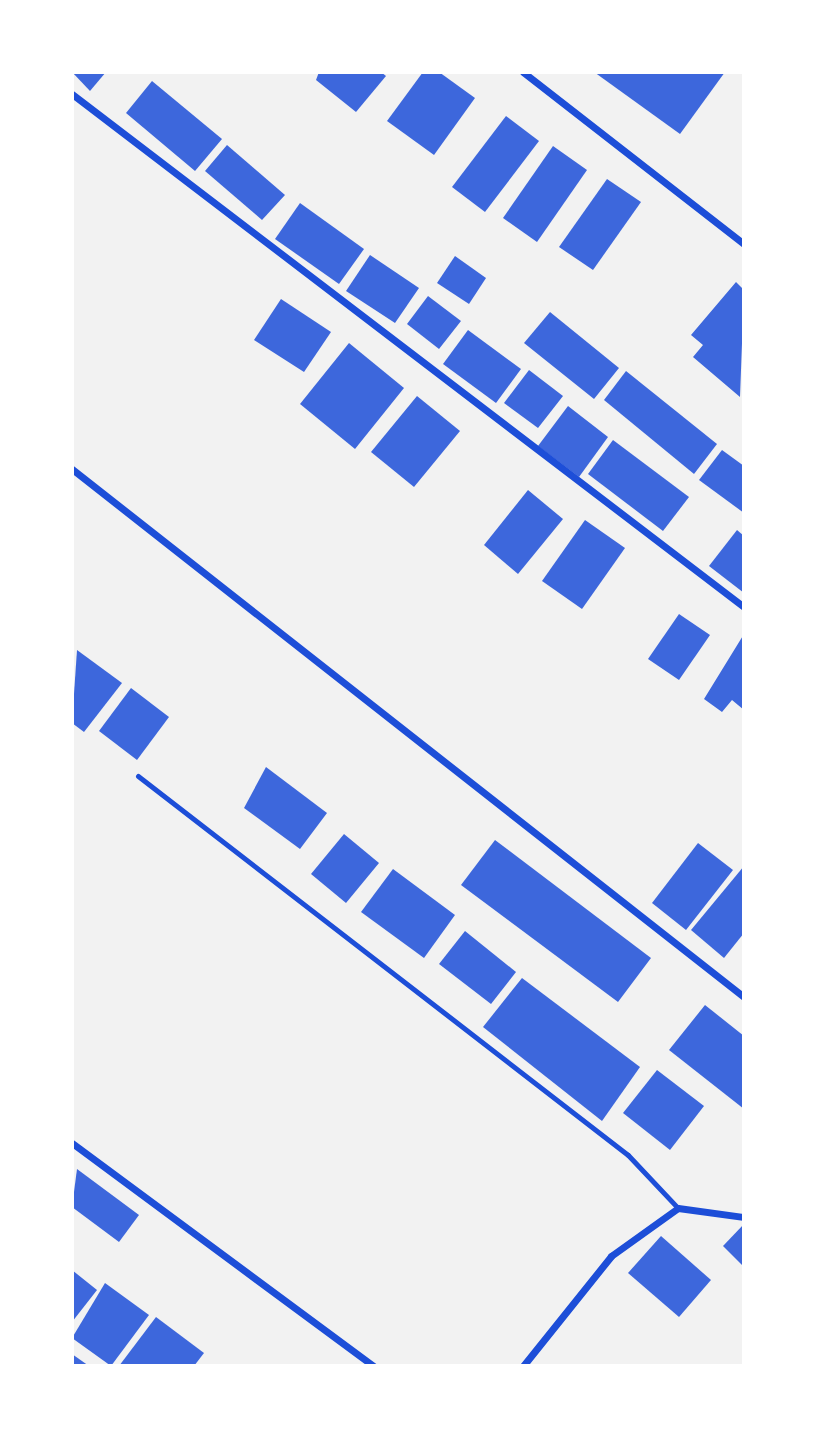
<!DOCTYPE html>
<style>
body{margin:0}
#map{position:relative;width:816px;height:1438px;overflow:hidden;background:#f2f2f2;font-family:"Titillium Web",sans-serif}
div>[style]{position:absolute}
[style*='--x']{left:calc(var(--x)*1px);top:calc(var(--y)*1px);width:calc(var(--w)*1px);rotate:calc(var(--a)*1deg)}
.building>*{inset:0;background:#3d67dc}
.service>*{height:5px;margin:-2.5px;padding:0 2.5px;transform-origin:2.5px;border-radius:2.5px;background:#1d4ed8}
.minor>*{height:7px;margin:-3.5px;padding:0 3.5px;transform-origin:3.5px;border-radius:3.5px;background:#1d4ed8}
span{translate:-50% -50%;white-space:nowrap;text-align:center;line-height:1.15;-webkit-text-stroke:7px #fff;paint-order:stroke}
.frame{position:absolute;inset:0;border:74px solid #fff;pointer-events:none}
</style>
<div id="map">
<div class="building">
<i style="clip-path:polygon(72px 72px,106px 72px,90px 91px)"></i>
<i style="clip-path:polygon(319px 72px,381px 72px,386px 76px,356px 112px,316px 80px)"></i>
<i style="clip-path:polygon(423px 72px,439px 72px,475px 98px,434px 155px,387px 121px)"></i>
<i style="clip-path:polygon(594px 72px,725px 72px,680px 134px)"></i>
<i style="clip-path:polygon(152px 81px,222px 139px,195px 171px,126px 113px)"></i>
<i style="clip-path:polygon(506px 116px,539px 141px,485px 212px,452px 187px)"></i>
<i style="clip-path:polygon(227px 145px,285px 195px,262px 220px,205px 171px)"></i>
<i style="clip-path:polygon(553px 146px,587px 170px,537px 242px,503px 218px)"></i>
<i style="clip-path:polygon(607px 179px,641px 202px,593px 270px,559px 247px)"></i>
<i style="clip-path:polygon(300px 203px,364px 249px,339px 284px,275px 239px)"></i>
<i style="clip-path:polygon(370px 255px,419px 288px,395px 323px,346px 291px)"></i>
<i style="clip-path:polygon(455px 256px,486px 278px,469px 304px,437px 283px)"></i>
<i style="clip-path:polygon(736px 282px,744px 290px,740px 397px,693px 357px,703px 345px,691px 335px)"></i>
<i style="clip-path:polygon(428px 296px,461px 321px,439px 349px,407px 324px)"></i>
<i style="clip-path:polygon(281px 299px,331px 332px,304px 372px,254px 340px)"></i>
<i style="clip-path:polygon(550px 312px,619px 368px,594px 399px,524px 343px)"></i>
<i style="clip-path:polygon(468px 330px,521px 369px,496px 403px,443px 364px)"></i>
<i style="clip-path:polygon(349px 343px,404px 388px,355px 449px,300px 404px)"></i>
<i style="clip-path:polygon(529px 370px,563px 396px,538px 428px,504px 403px)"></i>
<i style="clip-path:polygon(626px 371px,717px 444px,694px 474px,604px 400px)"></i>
<i style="clip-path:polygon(417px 396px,460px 431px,414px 487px,371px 452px)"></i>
<i style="clip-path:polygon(568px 406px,608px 437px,579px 477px,538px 446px)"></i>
<i style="clip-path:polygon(613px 440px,689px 497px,663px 531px,588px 474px)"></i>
<i style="clip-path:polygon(722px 450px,744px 466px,744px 513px,699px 480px)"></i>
<i style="clip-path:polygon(528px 490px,563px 519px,518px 574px,484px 545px)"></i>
<i style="clip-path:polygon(585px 520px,625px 548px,582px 609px,542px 581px)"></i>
<i style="clip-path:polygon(737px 530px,744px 536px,744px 593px,709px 566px)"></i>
<i style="clip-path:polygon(679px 614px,710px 635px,679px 680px,648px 659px)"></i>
<i style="clip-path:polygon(744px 634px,744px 710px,732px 700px,722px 712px,704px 699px)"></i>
<i style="clip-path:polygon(77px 650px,122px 683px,84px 732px,72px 723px)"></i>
<i style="clip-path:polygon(131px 688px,169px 717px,137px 760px,99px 731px)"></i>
<i style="clip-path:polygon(266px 767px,327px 813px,300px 849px,244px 808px)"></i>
<i style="clip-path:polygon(344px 834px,379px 863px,346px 903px,311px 874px)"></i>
<i style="clip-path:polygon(495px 840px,651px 958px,618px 1002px,461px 885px)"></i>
<i style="clip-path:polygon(698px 843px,733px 870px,686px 930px,652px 903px)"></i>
<i style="clip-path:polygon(744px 866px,744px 933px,724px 958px,691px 930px)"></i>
<i style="clip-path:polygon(393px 869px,455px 915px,424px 958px,361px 912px)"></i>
<i style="clip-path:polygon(465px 931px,516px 972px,491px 1004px,439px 964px)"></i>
<i style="clip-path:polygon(522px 978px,640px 1067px,602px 1121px,483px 1027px)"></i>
<i style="clip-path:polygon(705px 1005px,744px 1036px,744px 1109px,669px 1050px)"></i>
<i style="clip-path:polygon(657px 1070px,704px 1106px,670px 1150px,623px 1113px)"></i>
<i style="clip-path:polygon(77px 1169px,139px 1215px,119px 1242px,72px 1207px)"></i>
<i style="clip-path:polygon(744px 1224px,744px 1267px,723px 1246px)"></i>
<i style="clip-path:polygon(661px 1236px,711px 1280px,679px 1317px,628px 1273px)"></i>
<i style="clip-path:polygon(72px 1270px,97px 1290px,72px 1322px)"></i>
<i style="clip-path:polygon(105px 1283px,149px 1315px,111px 1366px,72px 1338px)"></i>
<i style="clip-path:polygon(156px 1317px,204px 1353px,194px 1366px,119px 1366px)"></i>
<i style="clip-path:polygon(72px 1354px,89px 1366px,72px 1366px)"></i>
</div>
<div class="service">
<i style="--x:138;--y:776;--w:619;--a:37.72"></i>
<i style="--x:628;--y:1155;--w:73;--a:46.7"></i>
</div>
<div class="minor">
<i style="--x:523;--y:72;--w:280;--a:37.9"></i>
<i style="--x:72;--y:94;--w:845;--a:37.36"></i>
<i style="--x:72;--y:469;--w:855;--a:38.16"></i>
<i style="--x:72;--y:1143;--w:375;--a:36.5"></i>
<i style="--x:523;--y:1366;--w:141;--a:-51.3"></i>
<i style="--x:611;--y:1256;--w:82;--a:-35.6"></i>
<i style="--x:678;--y:1208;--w:67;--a:7.8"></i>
</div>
<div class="frame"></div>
</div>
